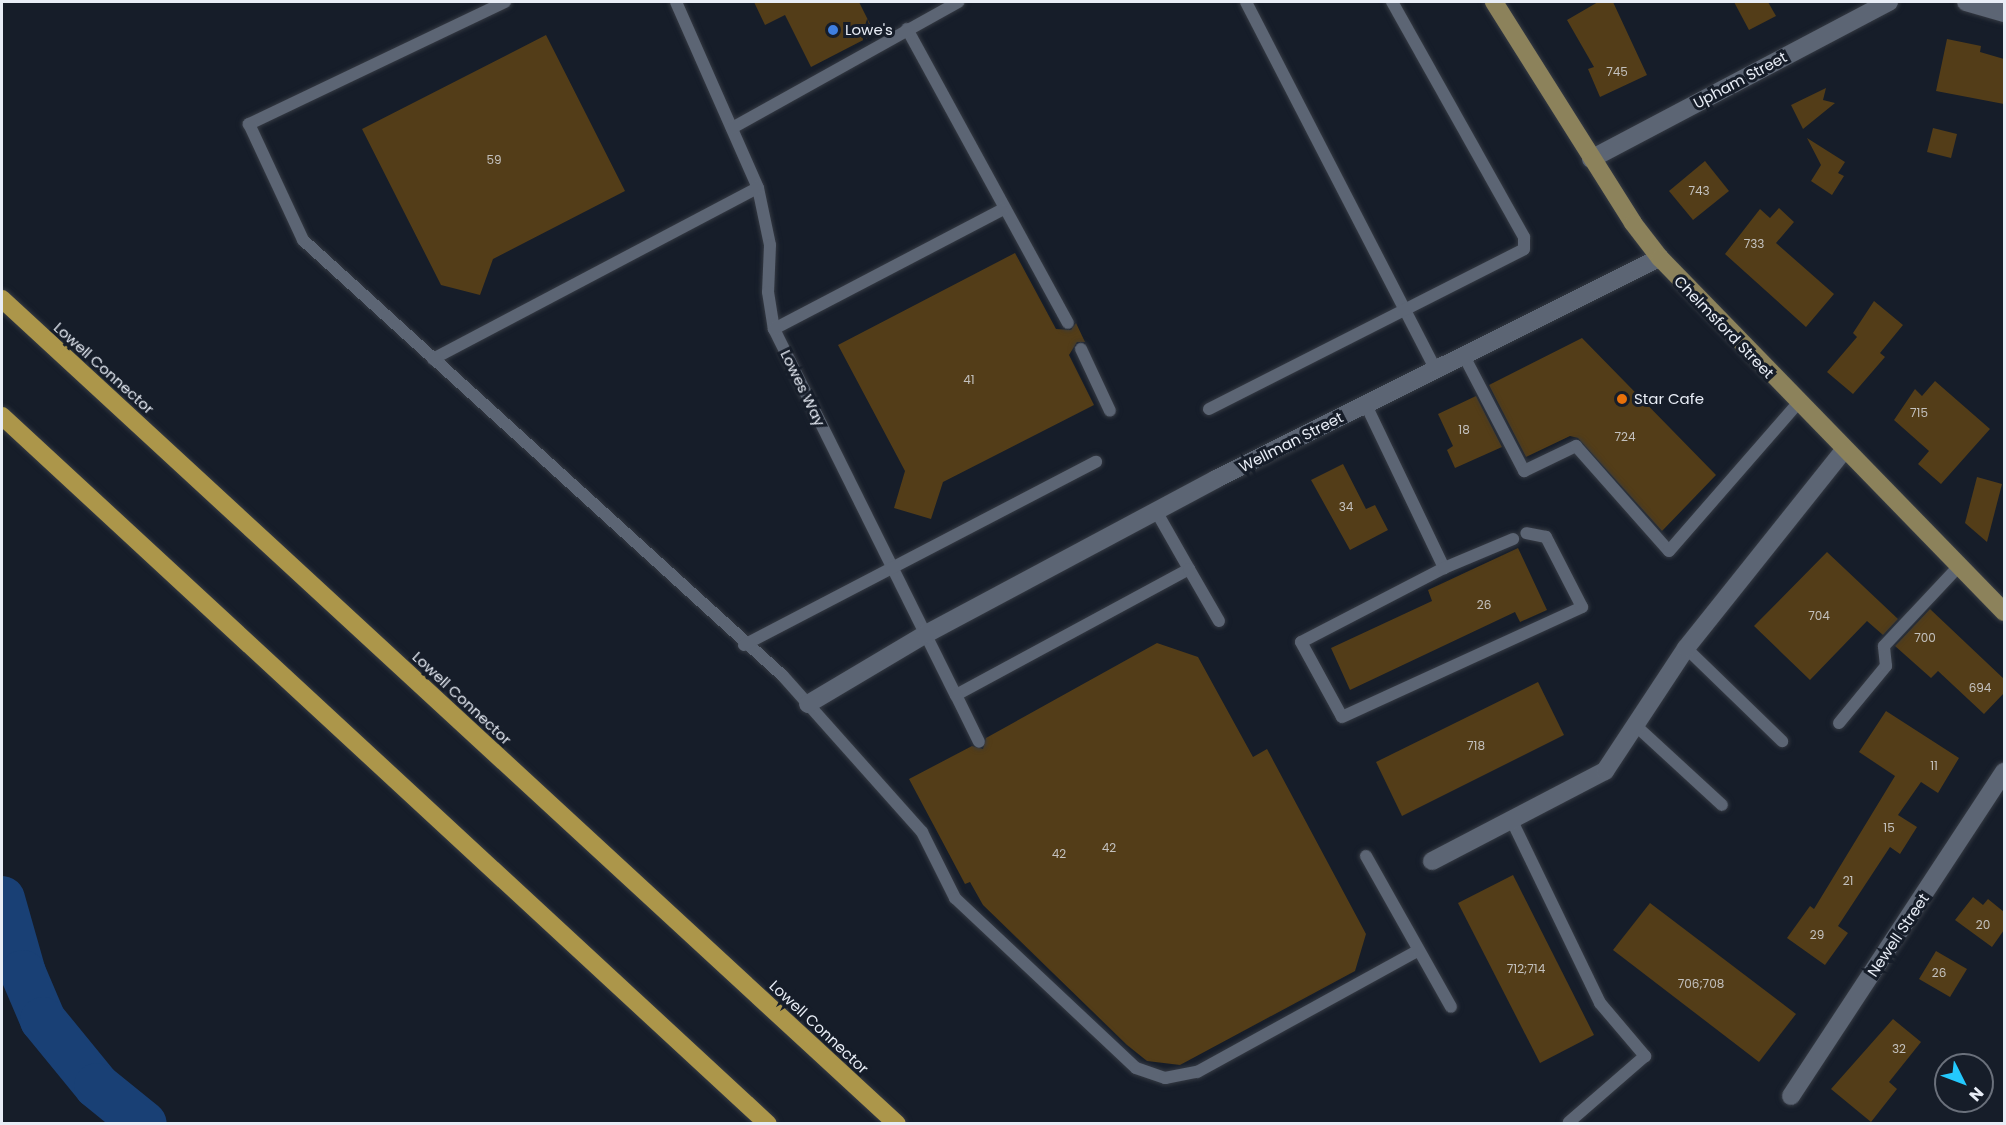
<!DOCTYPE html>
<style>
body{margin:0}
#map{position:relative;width:2006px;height:1125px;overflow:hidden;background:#161d29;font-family:Poppins,sans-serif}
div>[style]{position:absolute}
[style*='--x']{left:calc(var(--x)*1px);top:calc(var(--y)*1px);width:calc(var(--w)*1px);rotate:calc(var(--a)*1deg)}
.river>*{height:46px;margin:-23px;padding:0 23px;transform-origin:23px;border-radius:23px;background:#194075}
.building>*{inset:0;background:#533d18}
.roads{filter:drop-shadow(0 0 2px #353a43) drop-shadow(0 0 2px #353a43)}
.lane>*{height:12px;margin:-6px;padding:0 6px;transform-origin:6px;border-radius:6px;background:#5c6574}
.street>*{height:18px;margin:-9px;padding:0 9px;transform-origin:9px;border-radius:9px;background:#5c6574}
.primary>*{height:18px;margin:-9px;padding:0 9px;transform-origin:9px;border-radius:9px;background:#8c825b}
.highway>*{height:18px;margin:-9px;padding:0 9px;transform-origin:9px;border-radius:9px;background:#ac964a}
.dots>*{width:16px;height:16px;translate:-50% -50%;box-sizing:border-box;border:3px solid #161d29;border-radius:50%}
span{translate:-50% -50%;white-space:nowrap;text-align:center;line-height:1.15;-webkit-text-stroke:6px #161d29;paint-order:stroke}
.number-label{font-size:12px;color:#c3c1be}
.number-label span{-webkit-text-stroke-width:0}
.poi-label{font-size:15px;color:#e8edf6}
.left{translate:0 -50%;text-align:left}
.street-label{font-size:15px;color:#e8edf6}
.frame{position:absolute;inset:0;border:3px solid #e8edf6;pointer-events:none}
.north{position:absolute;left:1934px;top:1053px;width:60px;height:60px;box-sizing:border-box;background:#161d29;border:2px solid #6a707b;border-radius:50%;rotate:132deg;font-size:16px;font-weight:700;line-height:24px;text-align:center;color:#e8edf6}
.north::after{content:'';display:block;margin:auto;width:21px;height:27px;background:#24c9fe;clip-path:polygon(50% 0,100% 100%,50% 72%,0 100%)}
</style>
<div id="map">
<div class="river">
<i style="--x:2;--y:899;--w:77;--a:74.2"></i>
<i style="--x:23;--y:973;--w:51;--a:66.9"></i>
<i style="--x:43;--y:1020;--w:85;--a:50.7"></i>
<i style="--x:97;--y:1086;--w:60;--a:39"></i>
</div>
<div class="building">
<i style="clip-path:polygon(754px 2px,859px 2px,875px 34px,811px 67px,785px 15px,765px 25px)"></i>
<i style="clip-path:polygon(1598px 2px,1613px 2px,1647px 75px,1600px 97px,1588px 69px,1594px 67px,1567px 20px)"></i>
<i style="clip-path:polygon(1734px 2px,1768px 2px,1776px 16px,1749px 30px)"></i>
<i style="clip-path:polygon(546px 35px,625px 191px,493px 259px,480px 295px,441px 285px,362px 129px)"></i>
<i style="clip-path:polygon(1947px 39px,1981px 46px,1980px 52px,2004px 59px,2004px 104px,1936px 91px)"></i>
<i style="clip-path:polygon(1826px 88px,1823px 100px,1835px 103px,1803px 129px,1791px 105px)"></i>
<i style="clip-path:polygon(1933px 128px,1957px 134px,1951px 158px,1927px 152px)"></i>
<i style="clip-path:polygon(1807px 138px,1845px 162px,1838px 173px,1844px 176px,1832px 195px,1811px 181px,1821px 165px)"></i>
<i style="clip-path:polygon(1705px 161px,1729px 191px,1693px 220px,1669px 191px)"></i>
<i style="clip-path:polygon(1779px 208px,1794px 222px,1776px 243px,1834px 294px,1806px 327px,1725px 254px,1760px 209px,1770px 218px)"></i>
<i style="clip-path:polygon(1015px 253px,1056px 329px,1071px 330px,1076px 323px,1085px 342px,1077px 342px,1069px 355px,1094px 405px,943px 482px,931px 519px,894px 508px,905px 471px,838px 345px)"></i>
<i style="clip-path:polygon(1874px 301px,1903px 325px,1880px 353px,1885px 357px,1853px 394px,1827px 372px,1857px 337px,1853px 333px)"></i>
<i style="clip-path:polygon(1582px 338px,1716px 475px,1662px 531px,1578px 438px,1570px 436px,1526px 457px,1491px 389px,1489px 385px)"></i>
<i style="clip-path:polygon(1935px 381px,1990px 429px,1941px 484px,1918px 464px,1929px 451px,1894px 420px,1915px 389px,1922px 396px)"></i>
<i style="clip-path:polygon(1476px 396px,1502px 447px,1455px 468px,1447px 450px,1453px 446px,1438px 414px)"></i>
<i style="clip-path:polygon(1343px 464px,1366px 509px,1375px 505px,1388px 530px,1350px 550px,1311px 480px)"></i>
<i style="clip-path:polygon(1977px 477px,2002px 484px,1987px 542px,1965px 523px)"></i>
<i style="clip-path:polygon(1518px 548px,1547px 610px,1520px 622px,1515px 612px,1350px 690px,1331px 648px,1432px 601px,1428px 590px)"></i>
<i style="clip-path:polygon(1827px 552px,1898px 619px,1883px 635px,1867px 621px,1810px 680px,1754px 626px)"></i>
<i style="clip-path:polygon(1930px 609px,2004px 679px,2004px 693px,1984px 714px,1938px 671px,1931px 678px,1895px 646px)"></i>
<i style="clip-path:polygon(1157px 643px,1198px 657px,1253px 757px,1267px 749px,1366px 934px,1355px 971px,1180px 1065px,1147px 1061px,1127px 1045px,983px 905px,970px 882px,965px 884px,909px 779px,972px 746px,983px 749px,986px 738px)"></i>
<i style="clip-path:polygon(1538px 682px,1564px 735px,1402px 816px,1376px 762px)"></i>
<i style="clip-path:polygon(1886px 711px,1959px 758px,1938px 793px,1921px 782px,1898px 815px,1917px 827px,1900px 854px,1890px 847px,1838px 926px,1848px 933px,1825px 965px,1787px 938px,1810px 906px,1814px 909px,1895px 776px,1859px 752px)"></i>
<i style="clip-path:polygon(1513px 875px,1594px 1035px,1540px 1063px,1458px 903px)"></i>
<i style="clip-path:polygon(1973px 897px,1983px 905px,1988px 899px,2004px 912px,2004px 930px,1992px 947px,1955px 920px)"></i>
<i style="clip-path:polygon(1650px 903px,1796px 1014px,1759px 1062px,1613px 950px)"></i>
<i style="clip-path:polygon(1936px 951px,1967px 969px,1950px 997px,1919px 979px)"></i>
<i style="clip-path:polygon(1893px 1019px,1921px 1042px,1889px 1082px,1897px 1089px,1871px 1122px,1831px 1089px)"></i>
</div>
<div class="roads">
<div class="lane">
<i style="--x:505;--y:2;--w:284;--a:154.5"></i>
<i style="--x:249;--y:124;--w:128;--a:65"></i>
<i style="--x:303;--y:240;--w:648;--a:42.25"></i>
<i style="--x:783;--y:676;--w:209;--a:48.3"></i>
<i style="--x:922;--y:832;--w:74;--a:63.4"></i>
<i style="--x:955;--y:898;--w:248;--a:43.2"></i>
<i style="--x:1136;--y:1068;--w:31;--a:19"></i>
<i style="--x:1165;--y:1078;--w:33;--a:-11"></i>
<i style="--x:1197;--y:1072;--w:251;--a:-28.8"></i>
<i style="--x:676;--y:2;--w:203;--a:66.2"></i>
<i style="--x:758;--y:188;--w:58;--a:78.1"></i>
<i style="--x:770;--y:245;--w:47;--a:92.4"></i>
<i style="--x:768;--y:292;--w:37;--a:81"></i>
<i style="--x:774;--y:329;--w:409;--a:63.6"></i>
<i style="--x:956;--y:695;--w:265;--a:-28.4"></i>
<i style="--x:1189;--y:569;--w:67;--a:-119.6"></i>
<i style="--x:1246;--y:2;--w:414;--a:62.7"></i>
<i style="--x:907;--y:29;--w:335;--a:61.3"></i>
<i style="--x:732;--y:128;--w:259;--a:-29.1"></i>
<i style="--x:774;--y:329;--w:257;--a:-27.6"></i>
<i style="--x:1081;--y:349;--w:68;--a:64.9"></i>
<i style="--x:1464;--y:356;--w:130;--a:62.4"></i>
<i style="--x:1524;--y:471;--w:58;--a:-25.7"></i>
<i style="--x:1576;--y:446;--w:140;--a:48.5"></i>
<i style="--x:1669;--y:551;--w:196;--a:-48.9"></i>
<i style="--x:433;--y:359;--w:367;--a:-27.8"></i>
<i style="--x:1366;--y:405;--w:181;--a:64.4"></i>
<i style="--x:1444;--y:568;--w:161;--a:152.6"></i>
<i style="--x:1301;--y:642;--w:85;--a:61.3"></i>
<i style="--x:1342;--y:717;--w:264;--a:-24.6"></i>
<i style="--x:1582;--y:607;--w:79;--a:-117.2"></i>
<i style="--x:1546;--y:537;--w:20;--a:-169"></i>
<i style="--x:1209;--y:409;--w:353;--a:-26.9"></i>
<i style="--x:1524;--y:249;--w:12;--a:-90"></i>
<i style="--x:1524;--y:237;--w:270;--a:-119.3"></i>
<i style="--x:1444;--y:568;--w:75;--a:-22.8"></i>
<i style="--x:1189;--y:569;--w:60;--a:60"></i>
<i style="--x:744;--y:645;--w:397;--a:-27.5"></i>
<i style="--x:1686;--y:648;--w:134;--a:44.1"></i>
<i style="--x:956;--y:695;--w:52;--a:63.9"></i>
<i style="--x:1839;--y:723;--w:74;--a:-50.5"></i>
<i style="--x:1886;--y:666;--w:20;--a:-96"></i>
<i style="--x:1884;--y:646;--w:110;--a:-46.8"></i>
<i style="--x:1635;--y:725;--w:118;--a:42.6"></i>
<i style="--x:1513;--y:823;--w:200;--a:64.2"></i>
<i style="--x:1600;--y:1003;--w:70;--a:49.7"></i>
<i style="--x:1645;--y:1056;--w:101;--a:139"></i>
<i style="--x:1366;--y:856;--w:173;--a:60.6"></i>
</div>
<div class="street">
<i style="--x:1966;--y:2;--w:40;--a:16"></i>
<i style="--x:1591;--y:159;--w:337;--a:-27.8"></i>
<i style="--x:808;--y:704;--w:137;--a:-30.7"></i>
<i style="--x:926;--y:634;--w:329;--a:-28.1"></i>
<i style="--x:1216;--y:479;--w:496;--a:-26.5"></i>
<i style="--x:1432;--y:861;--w:195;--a:-27.5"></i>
<i style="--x:1605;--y:771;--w:147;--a:-56.6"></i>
<i style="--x:1686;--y:648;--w:253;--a:-51.4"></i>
<i style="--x:1791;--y:1096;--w:388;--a:-56.7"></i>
</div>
<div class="primary">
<i style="--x:1494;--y:2;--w:261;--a:57.8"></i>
<i style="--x:1633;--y:223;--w:44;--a:52.4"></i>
<i style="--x:1660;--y:258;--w:494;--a:45.8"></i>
</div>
<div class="highway">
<i style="--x:2;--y:299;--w:1217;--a:42.67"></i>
<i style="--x:2;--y:416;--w:1043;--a:42.75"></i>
</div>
</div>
<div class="dots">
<i style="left:833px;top:30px;background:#3f7fe0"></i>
<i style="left:1622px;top:399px;background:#e8710a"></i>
</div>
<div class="number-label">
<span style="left:1617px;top:72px">745</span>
<span style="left:494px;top:160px">59</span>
<span style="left:1699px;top:191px">743</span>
<span style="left:1754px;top:244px">733</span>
<span style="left:969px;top:380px">41</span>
<span style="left:1919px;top:413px">715</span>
<span style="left:1464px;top:430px">18</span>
<span style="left:1625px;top:437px">724</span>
<span style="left:1346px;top:507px">34</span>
<span style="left:1484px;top:605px">26</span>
<span style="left:1819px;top:616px">704</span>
<span style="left:1925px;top:638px">700</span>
<span style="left:1980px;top:688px">694</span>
<span style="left:1476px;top:746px">718</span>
<span style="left:1934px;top:766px">11</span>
<span style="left:1889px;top:828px">15</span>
<span style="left:1109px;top:848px">42</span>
<span style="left:1059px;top:854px">42</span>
<span style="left:1848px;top:881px">21</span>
<span style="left:1983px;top:925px">20</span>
<span style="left:1817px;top:935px">29</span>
<span style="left:1526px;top:969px">712;714</span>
<span style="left:1939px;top:973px">26</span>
<span style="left:1701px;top:984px">706;708</span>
<span style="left:1899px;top:1049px">32</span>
</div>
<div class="poi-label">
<span class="left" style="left:845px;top:30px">Lowe's</span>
<span class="left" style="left:1634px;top:399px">Star Cafe</span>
</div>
<div class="street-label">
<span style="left:1740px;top:80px;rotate:-28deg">Upham Street</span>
<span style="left:1724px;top:327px;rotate:46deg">Chelmsford Street</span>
<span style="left:104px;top:368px;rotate:42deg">Lowell Connector</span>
<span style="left:803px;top:388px;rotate:64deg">Lowes Way</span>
<span style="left:1291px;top:442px;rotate:-27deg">Wellman Street</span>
<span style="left:462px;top:698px;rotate:43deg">Lowell Connector</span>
<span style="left:1898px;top:935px;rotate:-56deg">Newell Street</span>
<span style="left:819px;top:1027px;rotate:43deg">Lowell Connector</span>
</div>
<div class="frame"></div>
<div class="north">N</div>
</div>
